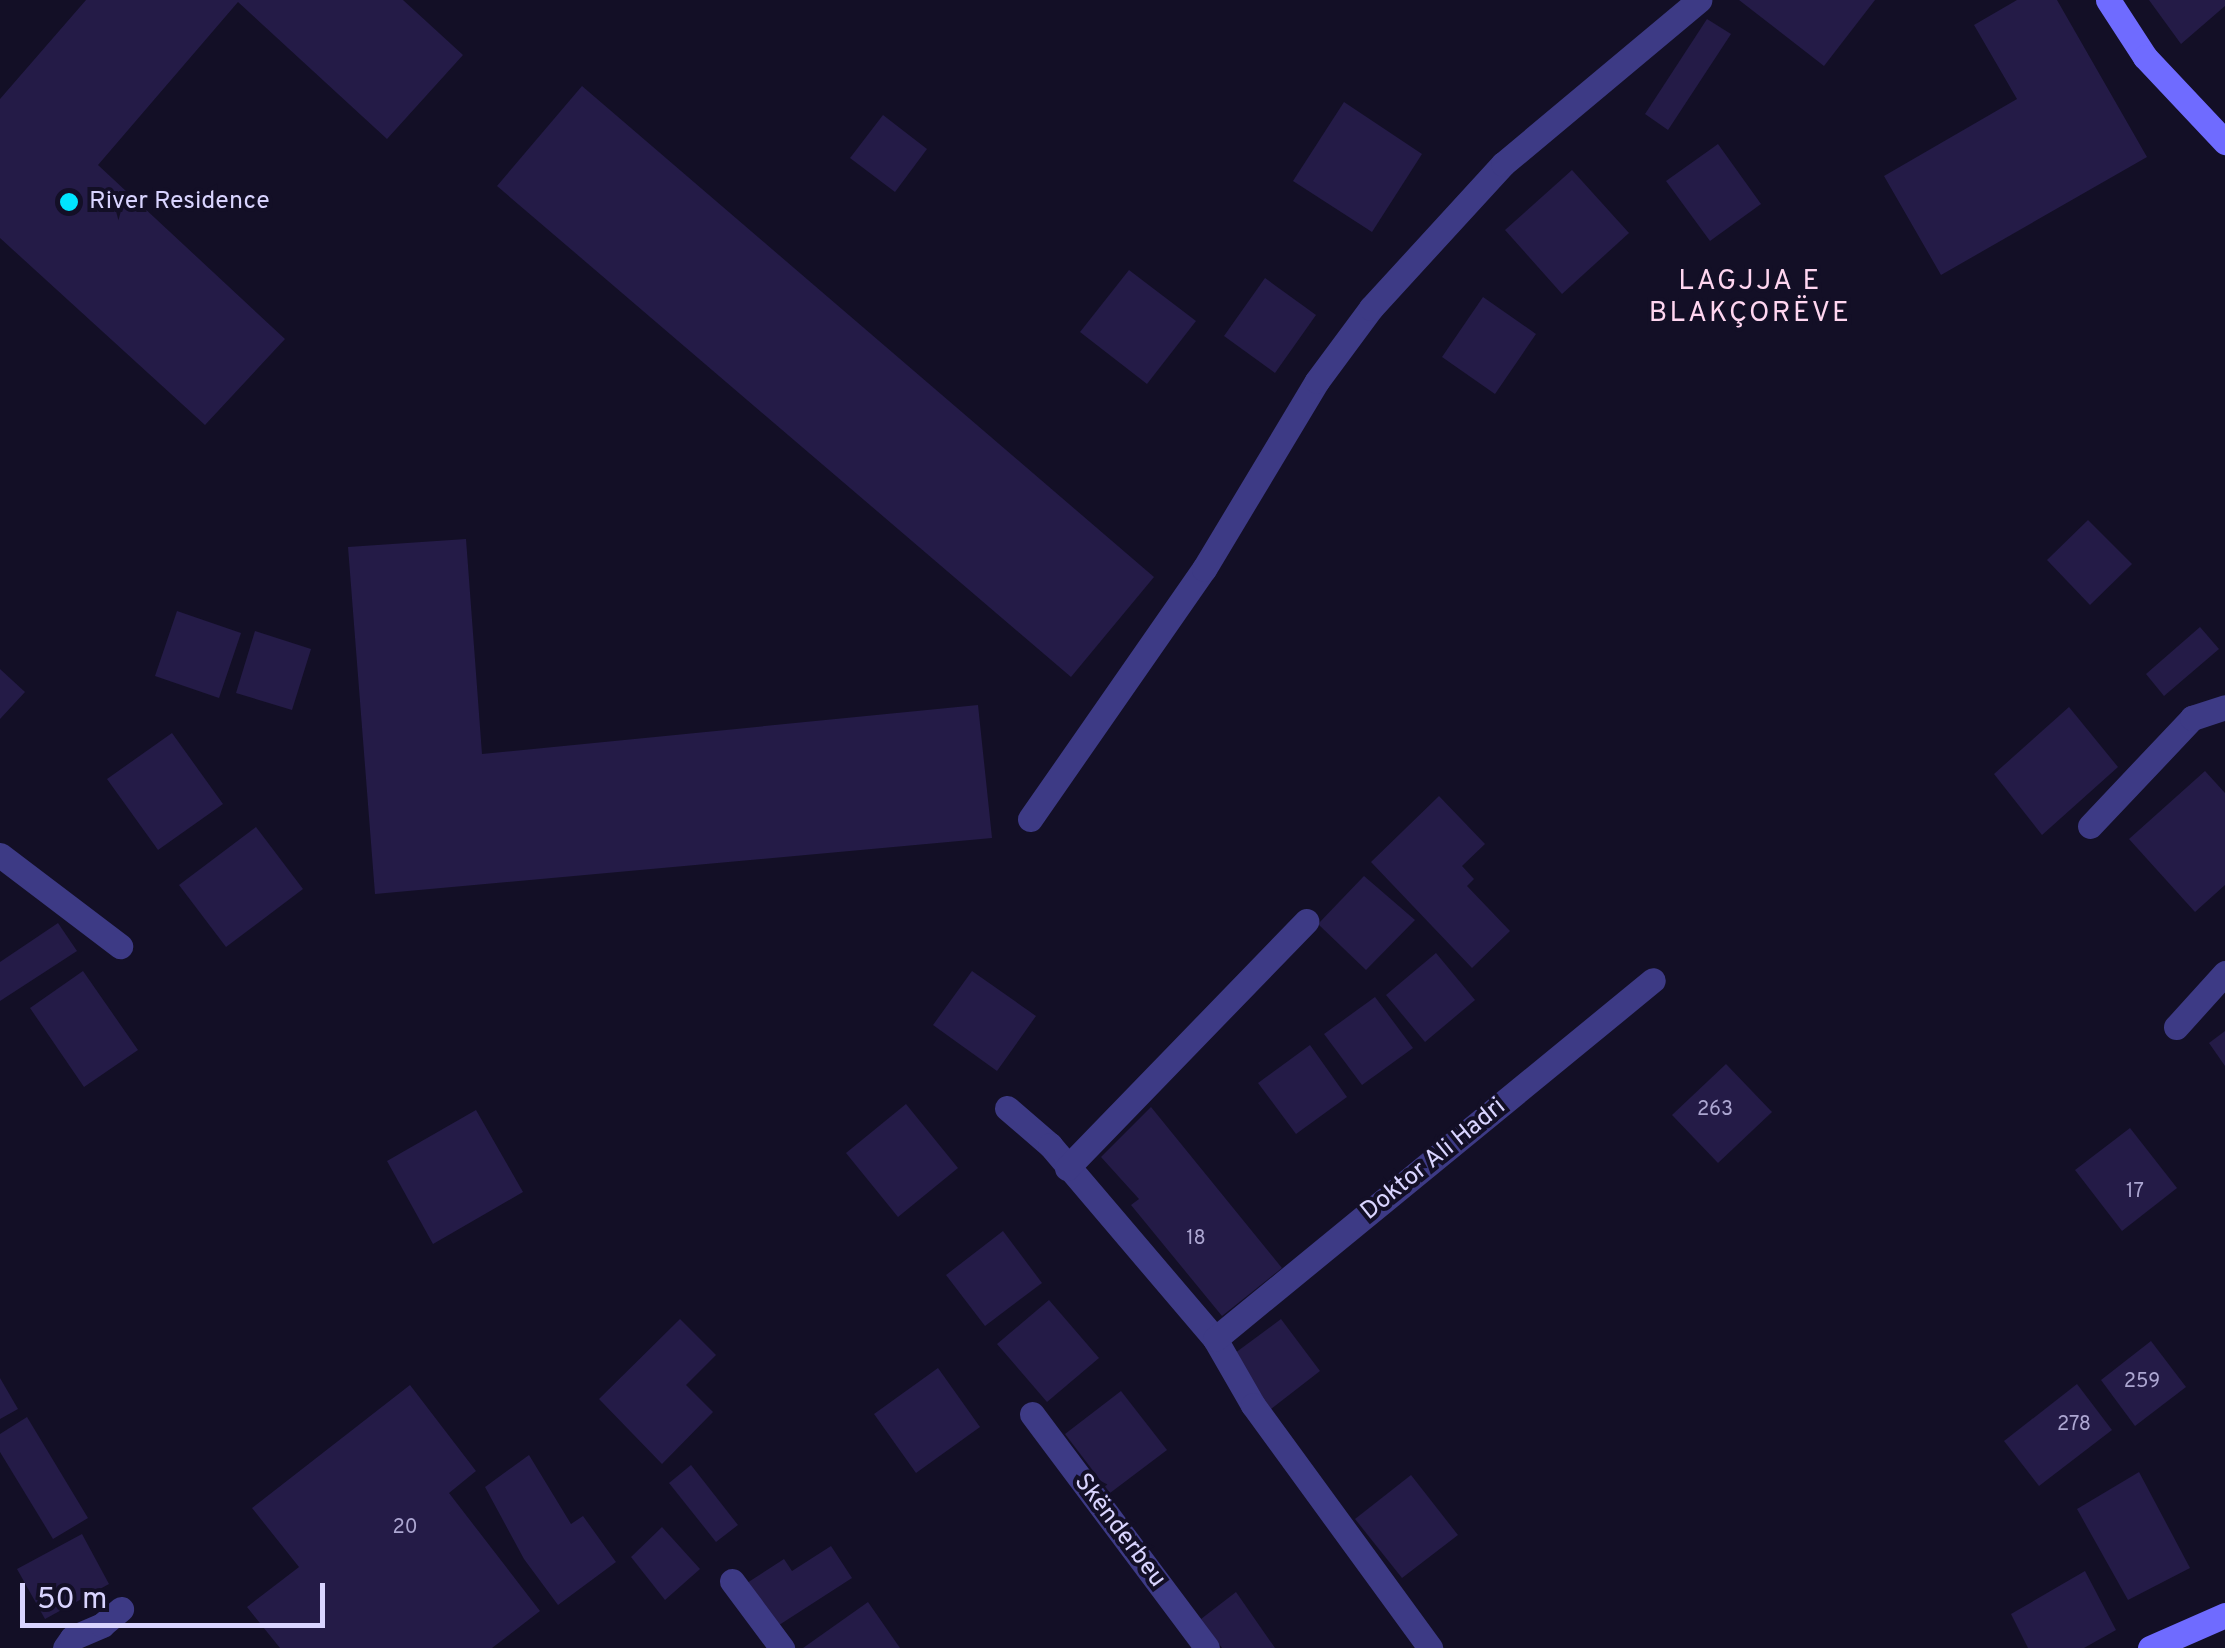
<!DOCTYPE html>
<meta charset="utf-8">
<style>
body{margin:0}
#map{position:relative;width:2225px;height:1648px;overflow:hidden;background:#130f26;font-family:Overpass,sans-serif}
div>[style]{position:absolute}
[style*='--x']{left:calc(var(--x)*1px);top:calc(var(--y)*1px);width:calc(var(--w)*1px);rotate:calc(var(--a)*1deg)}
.building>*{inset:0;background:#241b47}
.street>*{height:25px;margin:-12.5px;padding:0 12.5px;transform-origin:12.5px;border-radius:12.5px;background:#3d3a85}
.secondary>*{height:25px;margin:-12.5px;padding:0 12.5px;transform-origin:12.5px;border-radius:12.5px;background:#6f6bff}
.dots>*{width:28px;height:28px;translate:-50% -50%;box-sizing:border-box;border:5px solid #130f26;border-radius:50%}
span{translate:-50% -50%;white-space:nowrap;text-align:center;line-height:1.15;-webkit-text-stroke:8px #130f26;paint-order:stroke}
.number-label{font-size:20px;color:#aca6d1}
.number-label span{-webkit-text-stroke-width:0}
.poi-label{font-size:25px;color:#d9d4ff}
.left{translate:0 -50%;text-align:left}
.street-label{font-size:25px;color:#d9d4ff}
.neighbourhood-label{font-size:28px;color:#ffd6f0;letter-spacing:2.5px}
.scale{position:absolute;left:20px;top:1583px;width:305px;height:45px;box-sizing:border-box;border:5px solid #d9d4ff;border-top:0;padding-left:12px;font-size:30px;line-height:35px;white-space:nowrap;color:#d9d4ff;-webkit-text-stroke:8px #130f26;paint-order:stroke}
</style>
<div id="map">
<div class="building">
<i style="clip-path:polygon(86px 0,403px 0,463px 55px,387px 139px,238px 2px,98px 165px,285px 339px,205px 425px,0 238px,0 99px)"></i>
<i style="clip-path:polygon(1739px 0,1875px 0,1824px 66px)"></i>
<i style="clip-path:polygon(2017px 0,2057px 0,2147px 157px,1941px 275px,1884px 176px,2017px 99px,1974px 25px)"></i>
<i style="clip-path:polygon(2149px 0,2225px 0,2225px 6px,2181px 44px)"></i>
<i style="clip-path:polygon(1707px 19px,1731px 34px,1668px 130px,1645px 114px)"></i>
<i style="clip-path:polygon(582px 86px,1154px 577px,1071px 677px,497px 186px)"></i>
<i style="clip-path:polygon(1344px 102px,1422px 154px,1372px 232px,1293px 181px)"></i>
<i style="clip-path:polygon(883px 115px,927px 149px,895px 192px,850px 158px)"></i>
<i style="clip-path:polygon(1718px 144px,1761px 204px,1710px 241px,1666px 181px)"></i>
<i style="clip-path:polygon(1572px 170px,1629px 233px,1562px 294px,1505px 230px)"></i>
<i style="clip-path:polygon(1129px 270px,1196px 321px,1147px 384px,1080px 332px)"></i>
<i style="clip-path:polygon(1265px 278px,1316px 315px,1275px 373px,1224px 336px)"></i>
<i style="clip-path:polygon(1483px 297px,1536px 334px,1495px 394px,1442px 357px)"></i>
<i style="clip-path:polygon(2088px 520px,2132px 564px,2090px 605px,2047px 560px)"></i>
<i style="clip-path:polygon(466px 539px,482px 754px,978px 705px,992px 838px,375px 894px,348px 547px)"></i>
<i style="clip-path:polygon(177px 611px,241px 633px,219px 698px,155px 676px)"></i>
<i style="clip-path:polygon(2200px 627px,2219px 649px,2164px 696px,2146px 674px)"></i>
<i style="clip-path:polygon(255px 631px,311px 649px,292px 710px,236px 693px)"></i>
<i style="clip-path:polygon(0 669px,25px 692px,0 719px)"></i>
<i style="clip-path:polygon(2069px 707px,2118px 767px,2042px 835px,1994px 774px)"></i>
<i style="clip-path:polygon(172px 733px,223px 804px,158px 850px,107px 779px)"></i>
<i style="clip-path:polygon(2205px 771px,2225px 793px,2225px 885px,2195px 912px,2129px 839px)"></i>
<i style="clip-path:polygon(1439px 796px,1485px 844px,1462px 866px,1474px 879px,1467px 886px,1510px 931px,1472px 968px,1371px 862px)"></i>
<i style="clip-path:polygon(256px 827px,303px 889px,226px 947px,179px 885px)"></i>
<i style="clip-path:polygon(1364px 876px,1415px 920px,1366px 970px,1318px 924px)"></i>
<i style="clip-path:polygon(58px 923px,77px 951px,0 1001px,0 962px)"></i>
<i style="clip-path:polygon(1436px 953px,1475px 1000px,1425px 1042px,1386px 995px)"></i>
<i style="clip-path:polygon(83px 971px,138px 1050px,84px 1087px,30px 1008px)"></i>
<i style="clip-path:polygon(972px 971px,1036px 1016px,997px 1071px,933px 1025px)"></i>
<i style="clip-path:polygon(1375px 997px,1413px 1048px,1362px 1085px,1324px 1034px)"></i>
<i style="clip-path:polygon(2225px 1031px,2225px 1066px,2209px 1043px)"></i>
<i style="clip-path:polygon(1310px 1045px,1347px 1097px,1296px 1134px,1258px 1083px)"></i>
<i style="clip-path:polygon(1726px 1064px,1772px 1112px,1718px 1163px,1672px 1115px)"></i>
<i style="clip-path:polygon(906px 1104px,958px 1168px,898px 1217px,846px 1153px)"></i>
<i style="clip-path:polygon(1151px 1107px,1282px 1268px,1222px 1316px,1131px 1205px,1139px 1199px,1101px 1157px)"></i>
<i style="clip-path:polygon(476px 1110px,523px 1192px,433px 1244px,387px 1161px)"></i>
<i style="clip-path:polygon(2130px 1128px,2177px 1188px,2122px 1231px,2075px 1170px)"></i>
<i style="clip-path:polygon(1003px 1231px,1042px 1283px,985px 1326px,946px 1275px)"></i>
<i style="clip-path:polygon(1049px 1300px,1099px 1358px,1047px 1402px,997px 1344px)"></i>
<i style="clip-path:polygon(680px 1319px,716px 1355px,686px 1385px,713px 1412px,662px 1464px,599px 1399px)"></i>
<i style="clip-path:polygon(1281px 1319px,1320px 1371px,1271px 1409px,1231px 1356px)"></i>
<i style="clip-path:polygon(2151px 1341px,2186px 1387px,2135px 1426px,2101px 1380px)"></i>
<i style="clip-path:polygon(938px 1368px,980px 1427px,916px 1473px,874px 1414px)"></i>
<i style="clip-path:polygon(0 1378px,18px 1409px,0 1419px)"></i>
<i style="clip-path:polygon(2077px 1384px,2112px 1430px,2039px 1486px,2004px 1441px)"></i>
<i style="clip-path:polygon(410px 1385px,476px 1471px,449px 1493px,540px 1611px,492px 1648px,280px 1648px,247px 1607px,299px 1567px,252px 1508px)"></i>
<i style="clip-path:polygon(1121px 1391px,1167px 1450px,1110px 1493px,1065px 1434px)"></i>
<i style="clip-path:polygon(27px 1417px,88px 1518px,53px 1539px,0 1452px,0 1434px)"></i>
<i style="clip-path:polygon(529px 1455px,571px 1524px,583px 1516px,616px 1562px,558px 1605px,524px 1559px,485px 1487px)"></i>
<i style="clip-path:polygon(691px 1465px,738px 1525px,716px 1542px,669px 1483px)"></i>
<i style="clip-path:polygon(2139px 1472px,2190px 1568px,2128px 1600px,2077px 1509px)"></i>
<i style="clip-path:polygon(1411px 1475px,1458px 1535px,1402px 1578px,1355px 1519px)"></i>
<i style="clip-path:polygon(662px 1527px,700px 1569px,665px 1600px,631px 1557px)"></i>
<i style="clip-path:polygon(82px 1534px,109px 1584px,45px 1619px,17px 1569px)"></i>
<i style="clip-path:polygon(831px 1546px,852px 1578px,776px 1627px,747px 1583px,784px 1559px,792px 1571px)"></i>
<i style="clip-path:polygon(2085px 1571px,2116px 1630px,2084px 1648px,2028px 1648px,2011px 1614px)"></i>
<i style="clip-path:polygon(1236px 1592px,1275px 1648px,1222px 1648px,1201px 1619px)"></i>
<i style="clip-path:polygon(868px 1602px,900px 1648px,803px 1648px)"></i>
</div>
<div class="street">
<i style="--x:1030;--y:819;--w:305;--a:-55.2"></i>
<i style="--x:1204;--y:569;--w:219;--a:-59"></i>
<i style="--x:1317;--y:381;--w:91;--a:-53.5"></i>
<i style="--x:1371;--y:308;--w:195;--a:-47.5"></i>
<i style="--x:1503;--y:164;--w:256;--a:-39.9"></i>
<i style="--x:2090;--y:826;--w:149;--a:-46.6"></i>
<i style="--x:2192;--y:718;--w:35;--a:-18"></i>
<i style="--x:0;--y:855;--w:151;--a:37.2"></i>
<i style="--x:2176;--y:1027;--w:73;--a:-47.8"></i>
<i style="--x:1007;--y:1108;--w:57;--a:40.7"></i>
<i style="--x:1050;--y:1145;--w:255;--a:49.6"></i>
<i style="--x:1215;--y:1339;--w:76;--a:60.1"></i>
<i style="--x:1253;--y:1405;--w:301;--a:53.9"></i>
<i style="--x:1067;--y:1168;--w:344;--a:-45.9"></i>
<i style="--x:1215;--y:1339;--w:566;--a:-39.34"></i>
<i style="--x:1032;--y:1414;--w:292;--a:53.2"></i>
<i style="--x:732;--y:1581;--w:84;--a:53.3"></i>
<i style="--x:65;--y:1648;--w:12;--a:-55"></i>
<i style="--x:72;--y:1638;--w:33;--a:-23"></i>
<i style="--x:102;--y:1625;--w:25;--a:-40"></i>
</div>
<div class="secondary">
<i style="--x:2108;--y:0;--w:68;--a:57"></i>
<i style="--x:2145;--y:57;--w:117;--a:46.7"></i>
<i style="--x:2150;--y:1648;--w:82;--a:-23.7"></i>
</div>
<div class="dots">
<i style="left:69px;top:202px;background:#00e5ff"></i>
</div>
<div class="number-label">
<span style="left:1715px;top:1110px">263</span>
<span style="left:2135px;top:1192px">17</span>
<span style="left:1196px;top:1239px">18</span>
<span style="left:2142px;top:1382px">259</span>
<span style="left:2074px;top:1425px">278</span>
<span style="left:405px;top:1528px">20</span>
</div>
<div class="poi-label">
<span class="left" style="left:89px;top:202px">River Residence</span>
</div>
<div class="street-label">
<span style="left:1434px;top:1160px;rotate:-39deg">Doktor Ali Hadri</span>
<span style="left:1119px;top:1531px;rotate:53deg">Skënderbeu</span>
</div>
<div class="neighbourhood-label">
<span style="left:1750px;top:298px">LAGJJA E<br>BLAKÇORËVE</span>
</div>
<div class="scale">50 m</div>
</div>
